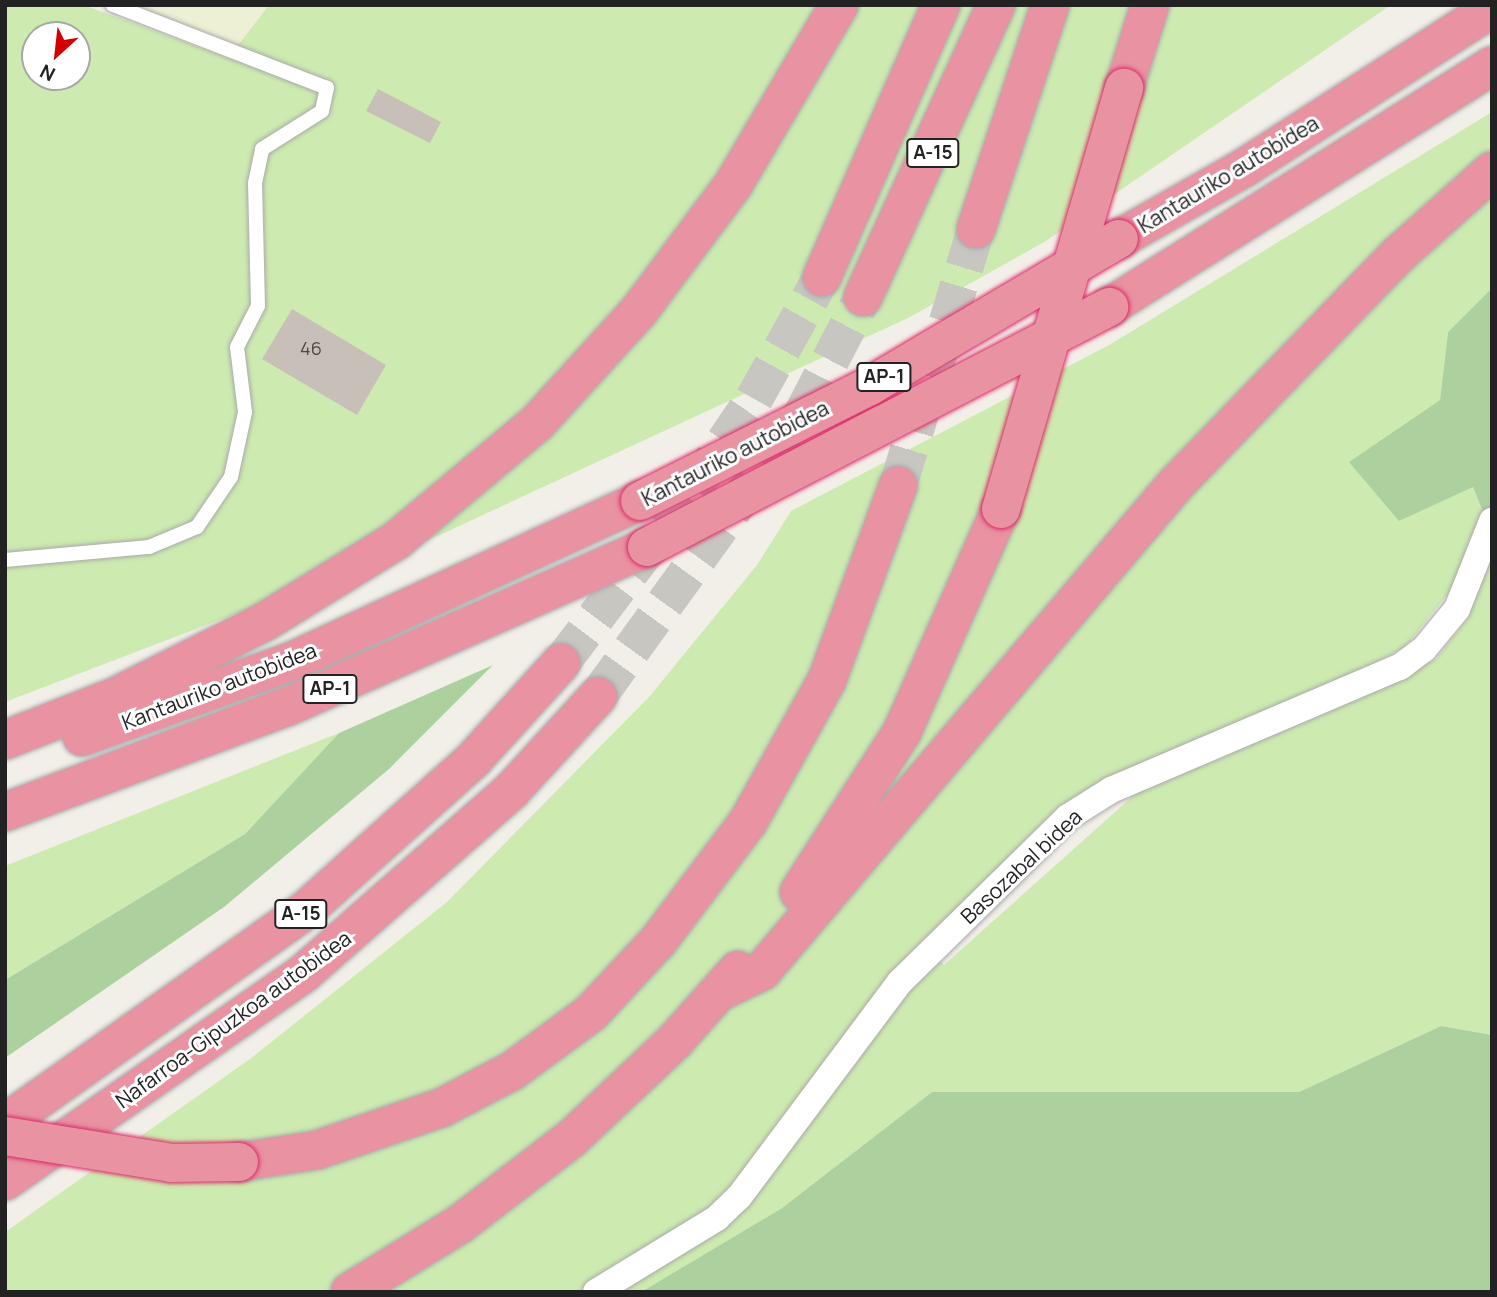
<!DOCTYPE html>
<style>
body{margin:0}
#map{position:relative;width:1497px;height:1297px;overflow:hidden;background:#f2efe9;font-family:Manrope,sans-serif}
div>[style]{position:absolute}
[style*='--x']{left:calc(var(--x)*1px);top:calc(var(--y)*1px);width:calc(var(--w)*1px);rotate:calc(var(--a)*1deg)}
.farmland>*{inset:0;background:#eef0d5}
.grass>*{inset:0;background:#cdebb0}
.forest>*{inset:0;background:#add19e}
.building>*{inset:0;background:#c7bfb8}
.motorway-tunnel>*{height:38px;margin-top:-19px;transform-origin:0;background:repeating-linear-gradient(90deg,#c8c6c1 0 38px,transparent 0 57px)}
.roads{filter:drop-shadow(0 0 2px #a9a9a9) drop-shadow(0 0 2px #a9a9a9)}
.service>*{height:14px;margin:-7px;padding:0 7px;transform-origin:7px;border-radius:7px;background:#fff}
.minor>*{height:26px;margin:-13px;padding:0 13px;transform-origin:13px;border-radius:13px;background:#fff}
.motorway>*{height:38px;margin:-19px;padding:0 19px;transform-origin:19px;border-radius:19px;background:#e892a2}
.bridges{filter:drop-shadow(0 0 2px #dc2a67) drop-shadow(0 0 2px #dc2a67)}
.motorway-bridge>*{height:38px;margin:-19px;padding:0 19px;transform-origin:19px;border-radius:19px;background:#e892a2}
span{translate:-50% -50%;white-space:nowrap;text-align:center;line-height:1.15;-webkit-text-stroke:6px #fff;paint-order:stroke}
.number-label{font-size:18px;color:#4b4948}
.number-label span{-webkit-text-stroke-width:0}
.shield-label span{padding:2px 5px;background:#fff;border:2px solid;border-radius:5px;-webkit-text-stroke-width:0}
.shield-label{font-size:19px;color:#222;font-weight:700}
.street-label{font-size:21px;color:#222}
.frame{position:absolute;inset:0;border:7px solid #222;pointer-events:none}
.north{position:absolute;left:21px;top:21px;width:70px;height:70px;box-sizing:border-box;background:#fff;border:2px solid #a7a7a7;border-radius:50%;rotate:207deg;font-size:19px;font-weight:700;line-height:28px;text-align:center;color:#222}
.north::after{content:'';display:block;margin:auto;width:24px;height:32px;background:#d40000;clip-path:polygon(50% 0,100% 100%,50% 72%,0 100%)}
</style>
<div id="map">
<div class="farmland">
<i style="clip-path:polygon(108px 5px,269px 5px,228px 58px,103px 13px)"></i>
</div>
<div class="grass">
<i style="clip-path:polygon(evenodd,5px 5px,83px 5px,228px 58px,269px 5px,1391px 5px,1046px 241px,910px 317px,429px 540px,5px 702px,5px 5px,35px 35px,77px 35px,77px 77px,35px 77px,35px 35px)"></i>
<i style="clip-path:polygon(1492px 112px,1492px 288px,1448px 332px,1440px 400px,1350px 462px,1473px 487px,1482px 510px,1451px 590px,1405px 647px,1312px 695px,1102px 781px,928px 944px,944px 965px,1143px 787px,1436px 659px,1465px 622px,1492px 556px,1492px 1035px,1441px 1026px,1299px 1092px,932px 1092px,782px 1208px,641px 1292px,5px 1292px,5px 1232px,250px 1059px,447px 902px,649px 697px,757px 565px,791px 511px,1109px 345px)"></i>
<i style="clip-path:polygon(339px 733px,245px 834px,5px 980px,5px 866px)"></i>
</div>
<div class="forest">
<i style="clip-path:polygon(1492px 288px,1492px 535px,1473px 487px,1399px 521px,1349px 462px,1440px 400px,1448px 332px)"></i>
<i style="clip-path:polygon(493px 665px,389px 769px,224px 907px,5px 1058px,5px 980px,245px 834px,339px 733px)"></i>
<i style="clip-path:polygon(1441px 1026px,1492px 1035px,1492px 1292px,641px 1292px,782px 1208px,932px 1092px,1299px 1092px)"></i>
</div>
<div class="building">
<i style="clip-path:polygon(378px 89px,441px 122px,430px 143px,366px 111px)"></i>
<i style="clip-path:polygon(292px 309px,386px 365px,357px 415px,262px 359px)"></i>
</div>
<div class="motorway-tunnel">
<i style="--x:898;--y:486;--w:269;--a:-73.1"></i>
<i style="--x:561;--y:663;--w:218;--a:-52.8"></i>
<i style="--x:693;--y:489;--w:109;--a:-55.9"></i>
<i style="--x:754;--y:399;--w:140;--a:-60.9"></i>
<i style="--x:598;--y:696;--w:352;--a:-54.1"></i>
<i style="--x:804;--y:411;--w:128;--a:-62.6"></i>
</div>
<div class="roads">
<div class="service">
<i style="--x:5;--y:560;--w:145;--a:-5.2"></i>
<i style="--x:149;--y:547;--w:52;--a:-22.6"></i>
<i style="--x:197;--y:527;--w:60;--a:-55.8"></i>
<i style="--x:231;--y:477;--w:66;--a:-77.8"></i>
<i style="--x:245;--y:412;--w:65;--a:-97"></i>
<i style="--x:237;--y:347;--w:46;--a:-62.9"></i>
<i style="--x:258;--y:306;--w:123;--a:-91.4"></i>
<i style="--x:255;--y:183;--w:35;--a:-78"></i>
<i style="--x:262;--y:149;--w:71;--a:-32.3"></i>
<i style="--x:322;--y:111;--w:24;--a:-78"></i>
<i style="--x:327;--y:88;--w:230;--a:-158.8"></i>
</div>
<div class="minor">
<i style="--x:596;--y:1292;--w:142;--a:-31.4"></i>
<i style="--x:717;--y:1218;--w:30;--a:-44"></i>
<i style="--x:739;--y:1197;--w:269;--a:-53.2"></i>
<i style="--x:900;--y:982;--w:235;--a:-44.5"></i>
<i style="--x:1068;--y:817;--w:51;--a:-32.1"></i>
<i style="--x:1111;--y:790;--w:314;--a:-23.1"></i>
<i style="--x:1400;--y:667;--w:30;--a:-37"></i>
<i style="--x:1424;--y:649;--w:52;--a:-50.5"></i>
<i style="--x:1457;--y:609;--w:95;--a:-68.3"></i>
</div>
<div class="motorway">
<i style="--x:1124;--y:88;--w:87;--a:-72.6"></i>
<i style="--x:976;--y:229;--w:236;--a:-71.7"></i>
<i style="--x:1119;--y:239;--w:144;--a:-29.6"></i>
<i style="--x:1244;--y:168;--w:295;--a:-32.8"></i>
<i style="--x:822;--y:277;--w:297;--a:-66.4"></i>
<i style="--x:863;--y:297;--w:321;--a:-65.5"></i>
<i style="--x:1109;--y:307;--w:453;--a:-32.2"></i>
<i style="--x:82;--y:737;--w:223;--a:-19.9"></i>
<i style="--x:292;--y:661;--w:383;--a:-24.7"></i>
<i style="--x:5;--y:740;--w:120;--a:-21.4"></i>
<i style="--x:117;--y:696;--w:167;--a:-26.7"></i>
<i style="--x:266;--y:621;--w:154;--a:-31.7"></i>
<i style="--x:397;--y:540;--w:184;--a:-39.9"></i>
<i style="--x:538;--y:422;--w:150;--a:-47.7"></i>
<i style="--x:639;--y:311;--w:157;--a:-53.3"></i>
<i style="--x:733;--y:185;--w:209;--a:-59.5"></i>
<i style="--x:5;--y:812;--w:303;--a:-20.5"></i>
<i style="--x:289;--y:706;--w:392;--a:-23.9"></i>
<i style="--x:799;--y:892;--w:190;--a:-57.2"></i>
<i style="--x:902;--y:732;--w:244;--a:-66.1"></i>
<i style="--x:721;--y:991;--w:46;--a:-26"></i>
<i style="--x:762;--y:971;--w:638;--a:-49.64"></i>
<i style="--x:1175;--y:485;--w:320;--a:-45.9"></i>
<i style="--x:1398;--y:255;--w:126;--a:-41.8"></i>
<i style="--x:5;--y:1123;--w:370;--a:-35.3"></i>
<i style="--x:307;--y:909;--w:223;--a:-41.9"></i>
<i style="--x:473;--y:760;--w:131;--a:-47.8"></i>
<i style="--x:239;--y:1162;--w:79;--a:-8.7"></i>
<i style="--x:317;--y:1150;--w:133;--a:-18.8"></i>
<i style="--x:443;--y:1107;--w:78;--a:-27.6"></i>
<i style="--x:512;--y:1071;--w:98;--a:-36.3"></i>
<i style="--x:591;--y:1013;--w:100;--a:-47"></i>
<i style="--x:659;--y:940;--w:148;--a:-53"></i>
<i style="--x:748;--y:822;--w:162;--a:-60.9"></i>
<i style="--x:827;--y:680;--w:207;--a:-69.9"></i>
<i style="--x:5;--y:1181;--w:364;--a:-34.8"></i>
<i style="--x:304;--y:973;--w:277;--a:-41.3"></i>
<i style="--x:512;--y:790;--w:127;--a:-47.5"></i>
<i style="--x:350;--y:1292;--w:129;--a:-31.7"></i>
<i style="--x:460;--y:1224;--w:141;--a:-37.5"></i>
<i style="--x:572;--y:1138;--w:140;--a:-43.3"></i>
<i style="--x:674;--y:1042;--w:96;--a:-48.4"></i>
</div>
</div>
<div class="bridges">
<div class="motorway-bridge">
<i style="--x:640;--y:501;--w:257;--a:-26.6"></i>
<i style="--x:870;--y:386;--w:289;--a:-30.6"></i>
<i style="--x:1001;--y:509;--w:439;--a:-73.7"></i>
<i style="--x:647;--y:547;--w:521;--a:-27.45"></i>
<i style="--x:5;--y:1136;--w:168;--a:9.2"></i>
<i style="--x:171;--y:1163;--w:68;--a:-0.8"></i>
</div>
</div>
<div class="number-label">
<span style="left:311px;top:348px">46</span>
</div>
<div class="shield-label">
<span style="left:933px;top:153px">A-15</span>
<span style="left:884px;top:377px">AP-1</span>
<span style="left:330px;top:689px">AP-1</span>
<span style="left:301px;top:914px">A-15</span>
</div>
<div class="street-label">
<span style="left:1228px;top:174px;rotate:-31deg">Kantauriko autobidea</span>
<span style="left:735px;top:453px;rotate:-27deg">Kantauriko autobidea</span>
<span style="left:219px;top:686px;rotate:-21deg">Kantauriko autobidea</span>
<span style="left:1021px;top:866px;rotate:-43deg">Basozabal bidea</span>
<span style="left:233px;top:1019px;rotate:-36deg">Nafarroa-Gipuzkoa autobidea</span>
</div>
<div class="frame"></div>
<div class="north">N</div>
</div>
